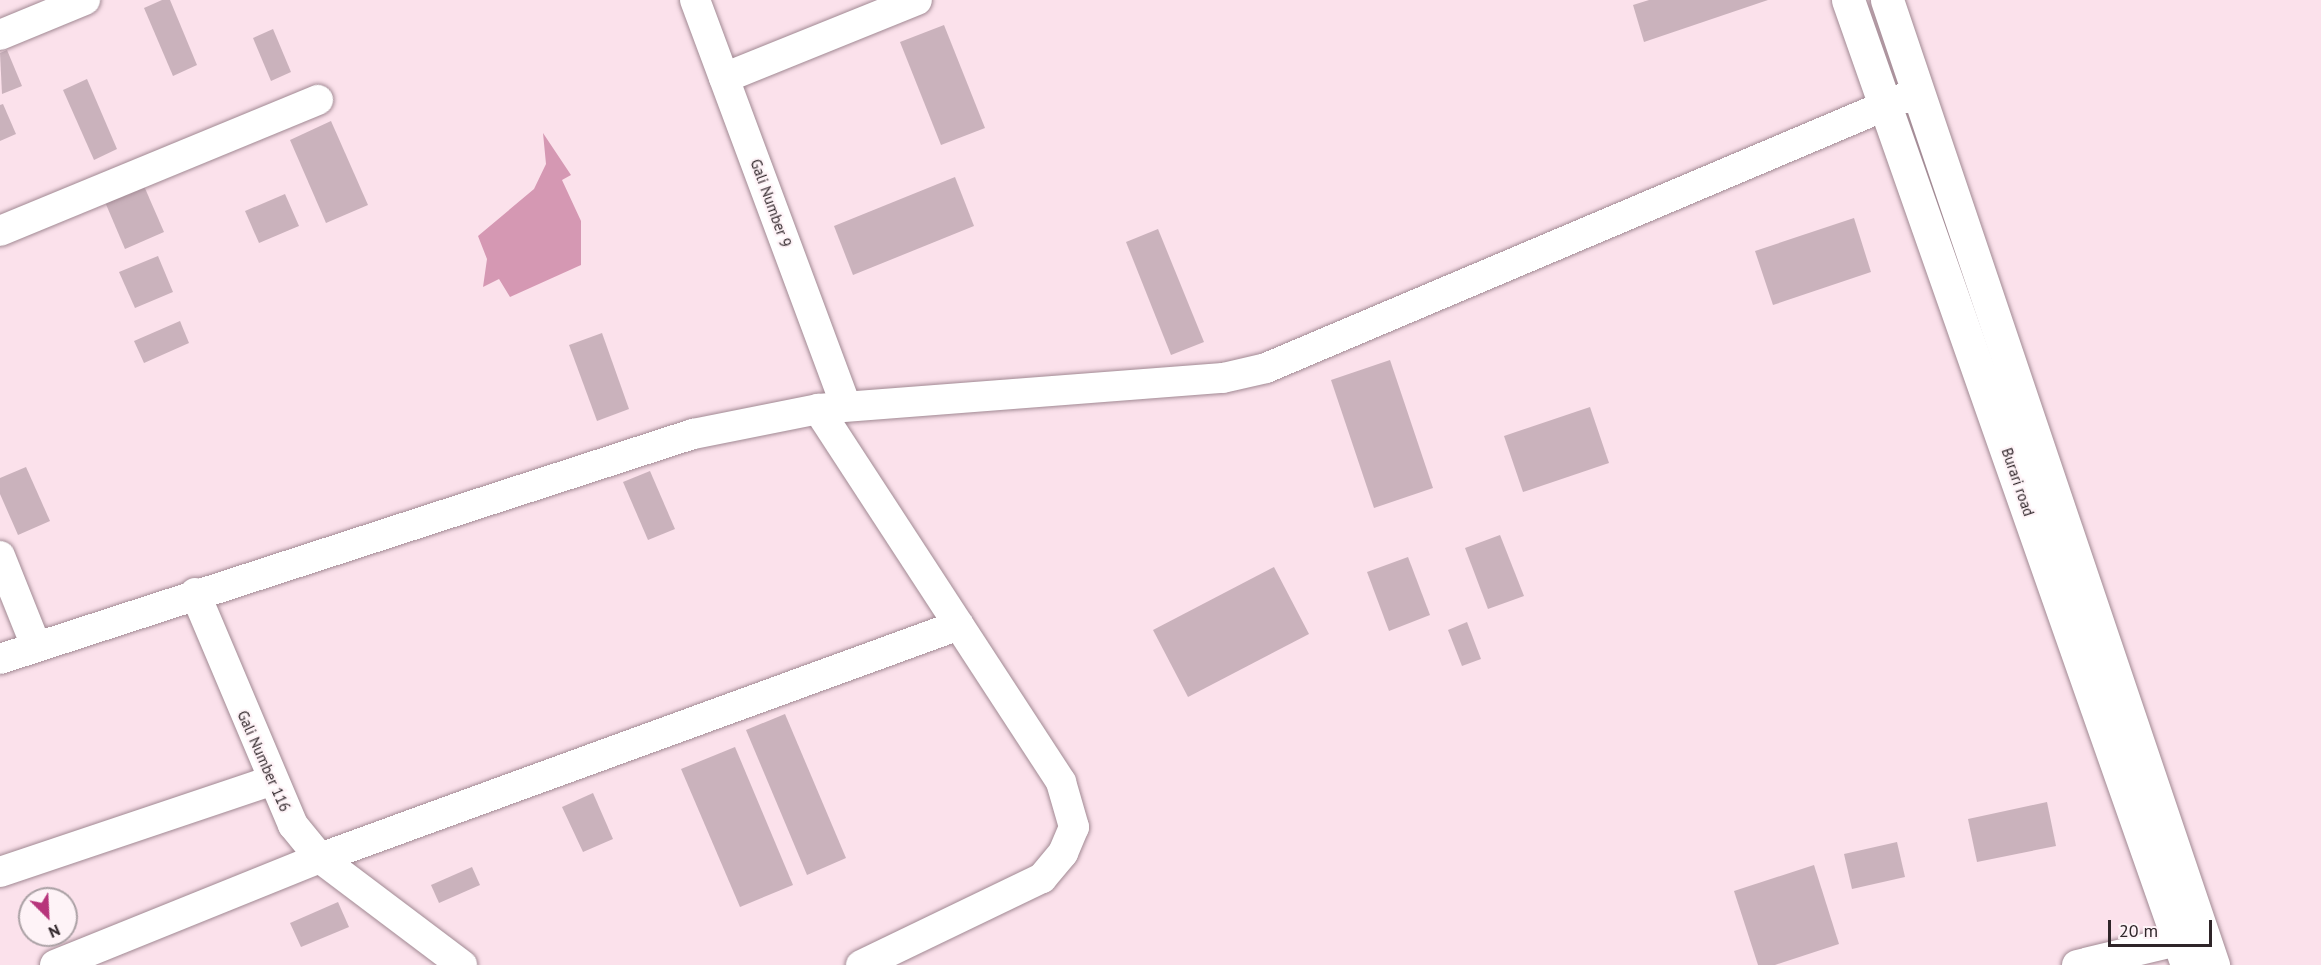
<!DOCTYPE html>
<style>
body{margin:0}
#map{position:relative;width:2321px;height:965px;overflow:hidden;background:#fbe1eb;font-family:"PT Sans",sans-serif}
div>[style]{position:absolute}
[style*='--x']{left:calc(var(--x)*1px);top:calc(var(--y)*1px);width:calc(var(--w)*1px);rotate:calc(var(--a)*1deg)}
.water>*{inset:0;background:#d598b3}
.building>*{inset:0;background:#cab2bc}
.roads{filter:drop-shadow(0 0 2px #a18993) drop-shadow(0 0 2px #a18993)}
.street>*{height:30px;margin:-15px;padding:0 15px;transform-origin:15px;border-radius:15px;background:#fff}
.secondary>*{height:33px;margin:-16.5px;padding:0 16.5px;transform-origin:16.5px;border-radius:16.5px;background:#fff}
span{translate:-50% -50%;white-space:nowrap;text-align:center;line-height:1.15;-webkit-text-stroke:4.5px #fef3f7;paint-order:stroke}
.street-label{font-size:15px;color:#2f2529}
.north{position:absolute;left:18px;top:887px;width:60px;height:60px;box-sizing:border-box;background:#fef3f7;border:2px solid #aba1a5;border-radius:50%;rotate:156deg;font-size:16px;font-weight:700;line-height:24px;text-align:center;color:#2f2529}
.north::after{content:'';display:block;margin:auto;width:21px;height:27px;background:#b7347b;clip-path:polygon(50% 0,100% 100%,50% 72%,0 100%)}
.scale{position:absolute;left:2108px;top:920px;width:104px;height:27px;box-sizing:border-box;border:3px solid #2f2529;border-top:0;padding-left:8px;font-size:18px;line-height:21px;white-space:nowrap;color:#2f2529;-webkit-text-stroke:4px #fef3f7;paint-order:stroke}
</style>
<div id="map">
<div class="water">
<i style="clip-path:polygon(543px 133px,571px 175px,562px 180px,581px 221px,581px 265px,510px 297px,499px 279px,483px 287px,487px 259px,478px 236px,534px 189px,546px 164px)"></i>
</div>
<div class="building">
<i style="clip-path:polygon(162px 0,170px 0,197px 65px,173px 76px,144px 8px)"></i>
<i style="clip-path:polygon(1649px 0,1768px 0,1644px 42px,1633px 5px)"></i>
<i style="clip-path:polygon(944px 25px,985px 128px,941px 145px,900px 42px)"></i>
<i style="clip-path:polygon(273px 29px,291px 72px,271px 81px,253px 38px)"></i>
<i style="clip-path:polygon(7px 50px,22px 86px,2px 94px,0 53px)"></i>
<i style="clip-path:polygon(87px 79px,117px 149px,94px 160px,63px 90px)"></i>
<i style="clip-path:polygon(3px 104px,16px 134px,0 141px,0 105px)"></i>
<i style="clip-path:polygon(331px 121px,368px 205px,326px 223px,290px 140px)"></i>
<i style="clip-path:polygon(955px 177px,974px 226px,853px 275px,834px 226px)"></i>
<i style="clip-path:polygon(144px 186px,164px 232px,125px 249px,105px 202px)"></i>
<i style="clip-path:polygon(285px 194px,299px 226px,259px 243px,245px 211px)"></i>
<i style="clip-path:polygon(1854px 218px,1871px 272px,1773px 305px,1755px 251px)"></i>
<i style="clip-path:polygon(1158px 229px,1204px 342px,1171px 355px,1126px 242px)"></i>
<i style="clip-path:polygon(158px 256px,173px 292px,135px 308px,119px 272px)"></i>
<i style="clip-path:polygon(180px 321px,189px 343px,144px 363px,134px 341px)"></i>
<i style="clip-path:polygon(602px 333px,629px 409px,597px 421px,569px 345px)"></i>
<i style="clip-path:polygon(1390px 360px,1433px 488px,1374px 508px,1331px 380px)"></i>
<i style="clip-path:polygon(1590px 407px,1609px 463px,1523px 492px,1504px 436px)"></i>
<i style="clip-path:polygon(26px 467px,50px 521px,18px 535px,0 494px,0 478px)"></i>
<i style="clip-path:polygon(650px 471px,675px 529px,648px 540px,623px 482px)"></i>
<i style="clip-path:polygon(1500px 535px,1524px 596px,1488px 609px,1465px 548px)"></i>
<i style="clip-path:polygon(1408px 557px,1430px 615px,1389px 631px,1367px 572px)"></i>
<i style="clip-path:polygon(1274px 567px,1309px 634px,1188px 697px,1153px 630px)"></i>
<i style="clip-path:polygon(1467px 622px,1481px 659px,1462px 666px,1448px 630px)"></i>
<i style="clip-path:polygon(785px 714px,846px 858px,807px 875px,746px 730px)"></i>
<i style="clip-path:polygon(735px 747px,793px 885px,740px 907px,681px 769px)"></i>
<i style="clip-path:polygon(593px 793px,613px 839px,583px 852px,562px 807px)"></i>
<i style="clip-path:polygon(2047px 802px,2056px 846px,1977px 862px,1968px 819px)"></i>
<i style="clip-path:polygon(1897px 842px,1905px 877px,1852px 889px,1844px 854px)"></i>
<i style="clip-path:polygon(1814px 865px,1839px 944px,1775px 965px,1758px 965px,1734px 891px)"></i>
<i style="clip-path:polygon(472px 867px,480px 885px,439px 903px,431px 885px)"></i>
<i style="clip-path:polygon(338px 902px,349px 927px,301px 947px,290px 923px)"></i>
</div>
<div class="roads">
<div class="street">
<i style="--x:695;--y:0;--w:433;--a:69.6"></i>
<i style="--x:0;--y:35;--w:92;--a:-22.4"></i>
<i style="--x:724;--y:78;--w:208;--a:-22"></i>
<i style="--x:0;--y:231;--w:344;--a:-22.4"></i>
<i style="--x:818;--y:409;--w:445;--a:56.9"></i>
<i style="--x:1061;--y:782;--w:47;--a:73.9"></i>
<i style="--x:1074;--y:827;--w:28;--a:113"></i>
<i style="--x:1063;--y:853;--w:33;--a:130"></i>
<i style="--x:1042;--y:878;--w:201;--a:154.3"></i>
<i style="--x:0;--y:556;--w:97;--a:68.2"></i>
<i style="--x:195;--y:593;--w:252;--a:67.1"></i>
<i style="--x:293;--y:825;--w:43;--a:50.7"></i>
<i style="--x:320;--y:858;--w:178;--a:37"></i>
<i style="--x:0;--y:659;--w:729;--a:-17.99"></i>
<i style="--x:693;--y:434;--w:127;--a:-11.3"></i>
<i style="--x:818;--y:409;--w:406;--a:-4.4"></i>
<i style="--x:1223;--y:378;--w:44;--a:-13.1"></i>
<i style="--x:1266;--y:368;--w:697;--a:-22.96"></i>
<i style="--x:0;--y:872;--w:285;--a:-18.6"></i>
<i style="--x:55;--y:965;--w:286;--a:-22"></i>
<i style="--x:320;--y:858;--w:680;--a:-20.03"></i>
<i style="--x:2077;--y:965;--w:129;--a:-13.5"></i>
</div>
<div class="secondary">
<i style="--x:1848;--y:0;--w:1023;--a:70.64"></i>
<i style="--x:1887;--y:0;--w:1019;--a:71.33"></i>
</div>
</div>
<div class="street-label">
<span style="left:771px;top:203px;rotate:70deg">Gali Number 9</span>
<span style="left:2018px;top:482px;rotate:71deg">Burari road</span>
<span style="left:264px;top:761px;rotate:66deg">Gali Number 116</span>
</div>
<div class="north">N</div>
<div class="scale">20 m</div>
</div>
